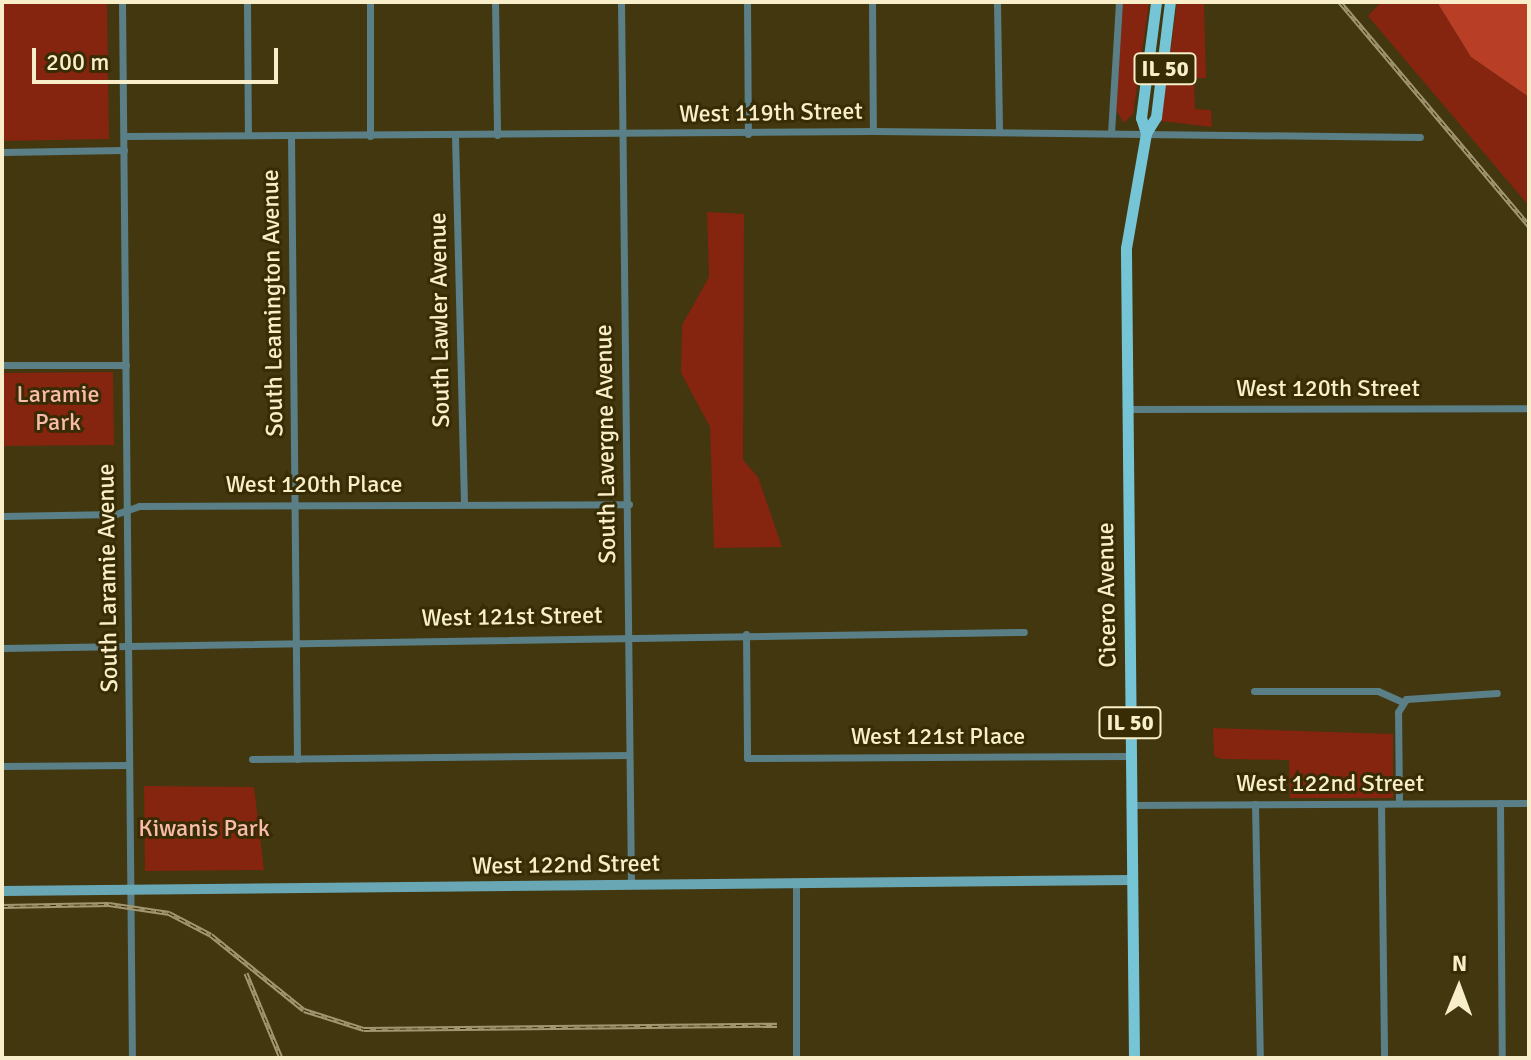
<!DOCTYPE html>
<style>
body{margin:0}
#map{position:relative;width:1531px;height:1060px;overflow:hidden;background:#42370f;font-family:Signika,sans-serif}
div>[style]{position:absolute}
[style*='--x']{left:calc(var(--x)*1px);top:calc(var(--y)*1px);width:calc(var(--w)*1px);rotate:calc(var(--a)*1deg)}
.green>*{inset:0;background:#85240f}
.forest>*{inset:0;background:#b83f25}
.street>*{height:7px;margin:-3.5px;padding:0 3.5px;transform-origin:3.5px;border-radius:3.5px;background:#5a7f87}
.secondary>*{height:10px;margin:-5px;padding:0 5px;transform-origin:5px;border-radius:5px;background:#6aa7b4}
.primary>*{height:11px;margin:-5.5px;padding:0 5.5px;transform-origin:5.5px;border-radius:5.5px;background:#75c5d7}
.rail>*{height:5px;margin-top:-2.5px;transform-origin:0;background:repeating-linear-gradient(90deg,#372c03 0 6px,#a29771 0 12px);box-sizing:border-box;border-block:2px solid #a29771}
span{translate:-50% -50%;white-space:nowrap;text-align:center;line-height:1.15;-webkit-text-stroke:6px #372c03;paint-order:stroke}
.shield-label span{padding:2px 6px;background:#372c03;border:2px solid;border-radius:6px;-webkit-text-stroke-width:0}
.shield-label{font-size:22px;color:#f8eec9;font-weight:700}
.street-label{font-size:24px;color:#f8eec9}
.park-label{font-size:24px;color:#fabbac}
.frame{position:absolute;inset:0;border:4px solid #f8eec9;pointer-events:none}
.north{position:absolute;left:1419px;top:948px;width:80px;height:80px;-webkit-text-stroke:6px #372c03;paint-order:stroke;rotate:1deg;font-size:22px;font-weight:700;line-height:32px;text-align:center;color:#f8eec9}
.north::after{content:'';display:block;margin:auto;width:28px;height:36px;background:#f8eec9;clip-path:polygon(50% 0,100% 100%,50% 72%,0 100%)}
.scale{position:absolute;left:32px;top:48px;width:246px;height:36px;box-sizing:border-box;border:4px solid #f8eec9;border-top:0;padding-left:10px;font-size:24px;line-height:28px;white-space:nowrap;color:#f8eec9;-webkit-text-stroke:6px #372c03;paint-order:stroke}
</style>
<div id="map">
<div class="green">
<i style="clip-path:polygon(2px 2px,107px 2px,109px 139px,2px 141px)"></i>
<i style="clip-path:polygon(1123px 2px,1149px 2px,1133px 114px,1124px 123px,1116px 110px)"></i>
<i style="clip-path:polygon(1177px 2px,1204px 2px,1206px 78px,1194px 78px,1195px 109px,1211px 110px,1212px 127px,1161px 121px)"></i>
<i style="clip-path:polygon(1381px 2px,1437px 2px,1471px 57px,1529px 97px,1529px 206px,1368px 16px)"></i>
<i style="clip-path:polygon(707px 212px,744px 214px,743px 460px,758px 477px,782px 547px,714px 548px,710px 427px,681px 373px,682px 325px,709px 277px)"></i>
<i style="clip-path:polygon(113px 372px,114px 445px,2px 446px,2px 373px)"></i>
<i style="clip-path:polygon(1213px 728px,1393px 734px,1393px 798px,1290px 798px,1289px 760px,1221px 759px,1214px 756px)"></i>
<i style="clip-path:polygon(144px 786px,254px 787px,264px 870px,145px 871px)"></i>
</div>
<div class="forest">
<i style="clip-path:polygon(1437px 2px,1529px 2px,1529px 97px,1471px 57px)"></i>
</div>
<div class="street">
<i style="--x:122;--y:2;--w:1056;--a:89.46"></i>
<i style="--x:247;--y:2;--w:133;--a:89.6"></i>
<i style="--x:495;--y:2;--w:133;--a:89.1"></i>
<i style="--x:621;--y:2;--w:883;--a:89.35"></i>
<i style="--x:747;--y:2;--w:132;--a:89.6"></i>
<i style="--x:872;--y:2;--w:129;--a:89.6"></i>
<i style="--x:997;--y:2;--w:130;--a:89.1"></i>
<i style="--x:1111;--y:133;--w:131;--a:-86.5"></i>
<i style="--x:291;--y:135;--w:624;--a:89.45"></i>
<i style="--x:455;--y:135;--w:369;--a:88.6"></i>
<i style="--x:124;--y:136;--w:749;--a:-0.38"></i>
<i style="--x:873;--y:131;--w:547;--a:0.63"></i>
<i style="--x:370;--y:136;--w:134;--a:-90"></i>
<i style="--x:2;--y:152;--w:122;--a:-0.9"></i>
<i style="--x:2;--y:365;--w:124;--a:0"></i>
<i style="--x:1127;--y:409;--w:402;--a:-0.1"></i>
<i style="--x:2;--y:516;--w:114;--a:-1"></i>
<i style="--x:116;--y:514;--w:24;--a:-19"></i>
<i style="--x:139;--y:506;--w:490;--a:-0.2"></i>
<i style="--x:746;--y:634;--w:124;--a:89.5"></i>
<i style="--x:747;--y:758;--w:383;--a:-0.3"></i>
<i style="--x:2;--y:648;--w:1022;--a:-0.9"></i>
<i style="--x:1254;--y:691;--w:124;--a:0"></i>
<i style="--x:1378;--y:691;--w:27;--a:24"></i>
<i style="--x:252;--y:759;--w:377;--a:-0.6"></i>
<i style="--x:2;--y:766;--w:127;--a:-0.5"></i>
<i style="--x:1399;--y:803;--w:91;--a:-90.6"></i>
<i style="--x:1398;--y:712;--w:15;--a:-58"></i>
<i style="--x:1406;--y:699;--w:91;--a:-3.8"></i>
<i style="--x:1500;--y:803;--w:255;--a:89.6"></i>
<i style="--x:1255;--y:804;--w:254;--a:88.9"></i>
<i style="--x:1381;--y:804;--w:254;--a:89.3"></i>
<i style="--x:1131;--y:805;--w:398;--a:-0.3"></i>
<i style="--x:796;--y:1058;--w:175;--a:-90"></i>
</div>
<div class="secondary">
<i style="--x:2;--y:891;--w:1129;--a:-0.56"></i>
</div>
<div class="primary">
<i style="--x:1146;--y:133;--w:16;--a:-108"></i>
<i style="--x:1141;--y:118;--w:117;--a:-82.6"></i>
<i style="--x:1134;--y:1058;--w:810;--a:-90.57"></i>
<i style="--x:1126;--y:248;--w:117;--a:-80.1"></i>
<i style="--x:1146;--y:133;--w:19;--a:-58"></i>
<i style="--x:1156;--y:117;--w:116;--a:-83.1"></i>
</div>
<div class="rail">
<i style="--x:1340;--y:2;--w:293;--a:49.8"></i>
<i style="--x:2;--y:906;--w:107;--a:-1.1"></i>
<i style="--x:109;--y:904;--w:61;--a:8.5"></i>
<i style="--x:169;--y:913;--w:47;--a:27.6"></i>
<i style="--x:211;--y:935;--w:119;--a:38.9"></i>
<i style="--x:304;--y:1010;--w:63;--a:17.6"></i>
<i style="--x:364;--y:1029;--w:413;--a:-0.6"></i>
<i style="--x:246;--y:973;--w:92;--a:67.6"></i>
</div>
<div class="shield-label">
<span style="left:1165px;top:69px">IL 50</span>
<span style="left:1130px;top:723px">IL 50</span>
</div>
<div class="street-label">
<span style="left:771px;top:113px;rotate:-1deg">West 119th Street</span>
<span style="left:273px;top:303px;rotate:-91deg">South Leamington Avenue</span>
<span style="left:440px;top:320px;rotate:-91deg">South Lawler Avenue</span>
<span style="left:1328px;top:389px">West 120th Street</span>
<span style="left:606px;top:444px;rotate:-91deg">South Lavergne Avenue</span>
<span style="left:314px;top:485px">West 120th Place</span>
<span style="left:108px;top:578px;rotate:-91deg">South Laramie Avenue</span>
<span style="left:1107px;top:595px;rotate:-91deg">Cicero Avenue</span>
<span style="left:512px;top:617px;rotate:-1deg">West 121st Street</span>
<span style="left:938px;top:737px">West 121st Place</span>
<span style="left:1330px;top:784px">West 122nd Street</span>
<span style="left:566px;top:865px;rotate:-1deg">West 122nd Street</span>
</div>
<div class="park-label">
<span style="left:58px;top:409px">Laramie<br>Park</span>
<span style="left:204px;top:829px">Kiwanis Park</span>
</div>
<div class="frame"></div>
<div class="north">N</div>
<div class="scale">200 m</div>
</div>
